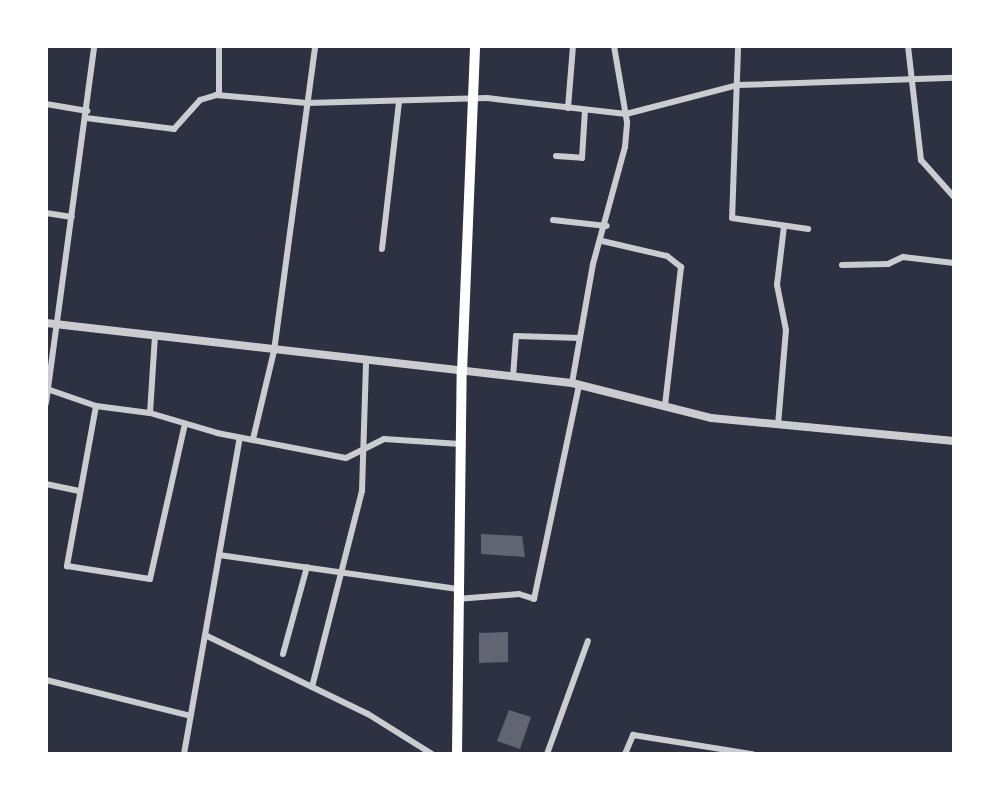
<!DOCTYPE html>
<style>
body{margin:0}
#map{position:relative;width:1000px;height:800px;overflow:hidden;background:#2d3142;font-family:"Noto Sans",sans-serif}
div>[style]{position:absolute}
[style*='--x']{left:calc(var(--x)*1px);top:calc(var(--y)*1px);width:calc(var(--w)*1px);rotate:calc(var(--a)*1deg)}
.building>*{inset:0;background:#626471}
.minor>*{height:6px;margin:-3px;padding:0 3px;transform-origin:3px;border-radius:3px;background:#caccd0}
.tertiary>*{height:8px;margin:-4px;padding:0 4px;transform-origin:4px;border-radius:4px;background:#caccd0}
.primary>*{height:10px;margin:-5px;padding:0 5px;transform-origin:5px;border-radius:5px;background:#fff}
span{translate:-50% -50%;white-space:nowrap;text-align:center;line-height:1.15;-webkit-text-stroke:6px #fff;paint-order:stroke}
.frame{position:absolute;inset:0;border:48px solid #fff;pointer-events:none}
</style>
<div id="map">
<div class="building">
<i style="clip-path:polygon(481px 534px,522px 536px,525px 557px,481px 554px)"></i>
<i style="clip-path:polygon(508px 632px,508px 662px,479px 663px,479px 633px)"></i>
<i style="clip-path:polygon(509px 710px,531px 717px,520px 749px,497px 741px)"></i>
</div>
<div class="minor">
<i style="--x:908;--y:46;--w:115;--a:83.5"></i>
<i style="--x:921;--y:160;--w:50;--a:48.3"></i>
<i style="--x:738;--y:49;--w:169;--a:92"></i>
<i style="--x:732;--y:218;--w:77;--a:8.2"></i>
<i style="--x:219;--y:95;--w:49;--a:-90"></i>
<i style="--x:46;--y:104;--w:42;--a:9.7"></i>
<i style="--x:568;--y:108;--w:62;--a:-85.4"></i>
<i style="--x:86;--y:118;--w:89;--a:7.1"></i>
<i style="--x:174;--y:129;--w:39;--a:-48"></i>
<i style="--x:200;--y:100;--w:17;--a:-17"></i>
<i style="--x:216;--y:95;--w:91;--a:5"></i>
<i style="--x:307;--y:103;--w:180;--a:-1.6"></i>
<i style="--x:487;--y:98;--w:140;--a:6.6"></i>
<i style="--x:626;--y:114;--w:116;--a:-14.5"></i>
<i style="--x:738;--y:85;--w:216;--a:-1.9"></i>
<i style="--x:556;--y:156;--w:26;--a:4"></i>
<i style="--x:582;--y:158;--w:48;--a:-86.4"></i>
<i style="--x:46;--y:213;--w:26;--a:9"></i>
<i style="--x:553;--y:220;--w:54;--a:6.3"></i>
<i style="--x:602;--y:241;--w:67;--a:13"></i>
<i style="--x:667;--y:256;--w:18;--a:38"></i>
<i style="--x:681;--y:267;--w:140;--a:96.6"></i>
<i style="--x:382;--y:249;--w:148;--a:-83.4"></i>
<i style="--x:842;--y:265;--w:46;--a:-1.2"></i>
<i style="--x:888;--y:264;--w:17;--a:-25"></i>
<i style="--x:903;--y:257;--w:51;--a:6.7"></i>
<i style="--x:513;--y:377;--w:41;--a:-85.8"></i>
<i style="--x:516;--y:336;--w:64;--a:1.8"></i>
<i style="--x:572;--y:383;--w:121;--a:-80"></i>
<i style="--x:593;--y:264;--w:121;--a:-74.7"></i>
<i style="--x:625;--y:147;--w:25;--a:-85"></i>
<i style="--x:627;--y:122;--w:77;--a:-99.7"></i>
<i style="--x:47;--y:389;--w:52;--a:19.1"></i>
<i style="--x:96;--y:406;--w:54;--a:7.4"></i>
<i style="--x:150;--y:413;--w:70;--a:16.6"></i>
<i style="--x:217;--y:433;--w:131;--a:11"></i>
<i style="--x:346;--y:458;--w:42;--a:-26.6"></i>
<i style="--x:384;--y:439;--w:76;--a:3.8"></i>
<i style="--x:46;--y:403;--w:360;--a:-82.3"></i>
<i style="--x:96;--y:406;--w:163;--a:100.3"></i>
<i style="--x:67;--y:566;--w:84;--a:8.9"></i>
<i style="--x:150;--y:579;--w:159;--a:-77.3"></i>
<i style="--x:150;--y:413;--w:77;--a:-86.3"></i>
<i style="--x:778;--y:425;--w:95;--a:-85.2"></i>
<i style="--x:786;--y:330;--w:46;--a:-101.3"></i>
<i style="--x:777;--y:285;--w:59;--a:-83.2"></i>
<i style="--x:253;--y:439;--w:90;--a:-76.6"></i>
<i style="--x:274;--y:351;--w:308;--a:-82.3"></i>
<i style="--x:46;--y:484;--w:35;--a:12"></i>
<i style="--x:219;--y:555;--w:241;--a:8.1"></i>
<i style="--x:457;--y:599;--w:62;--a:-4.6"></i>
<i style="--x:519;--y:594;--w:16;--a:18"></i>
<i style="--x:534;--y:599;--w:219;--a:-78.1"></i>
<i style="--x:205;--y:635;--w:181;--a:25.9"></i>
<i style="--x:368;--y:714;--w:75;--a:32"></i>
<i style="--x:283;--y:654;--w:90;--a:-74.6"></i>
<i style="--x:46;--y:680;--w:149;--a:13.9"></i>
<i style="--x:312;--y:687;--w:202;--a:-75.7"></i>
<i style="--x:362;--y:491;--w:129;--a:-88.2"></i>
<i style="--x:184;--y:754;--w:321;--a:-80"></i>
<i style="--x:547;--y:754;--w:120;--a:-70.1"></i>
<i style="--x:625;--y:754;--w:21;--a:-67"></i>
<i style="--x:633;--y:735;--w:121;--a:9.1"></i>
</div>
<div class="tertiary">
<i style="--x:46;--y:323;--w:529;--a:6.51"></i>
<i style="--x:572;--y:383;--w:143;--a:14.1"></i>
<i style="--x:711;--y:418;--w:244;--a:5.4"></i>
</div>
<div class="primary">
<i style="--x:457;--y:754;--w:382;--a:-89.3"></i>
<i style="--x:462;--y:372;--w:326;--a:-87.7"></i>
</div>
<div class="frame"></div>
</div>
